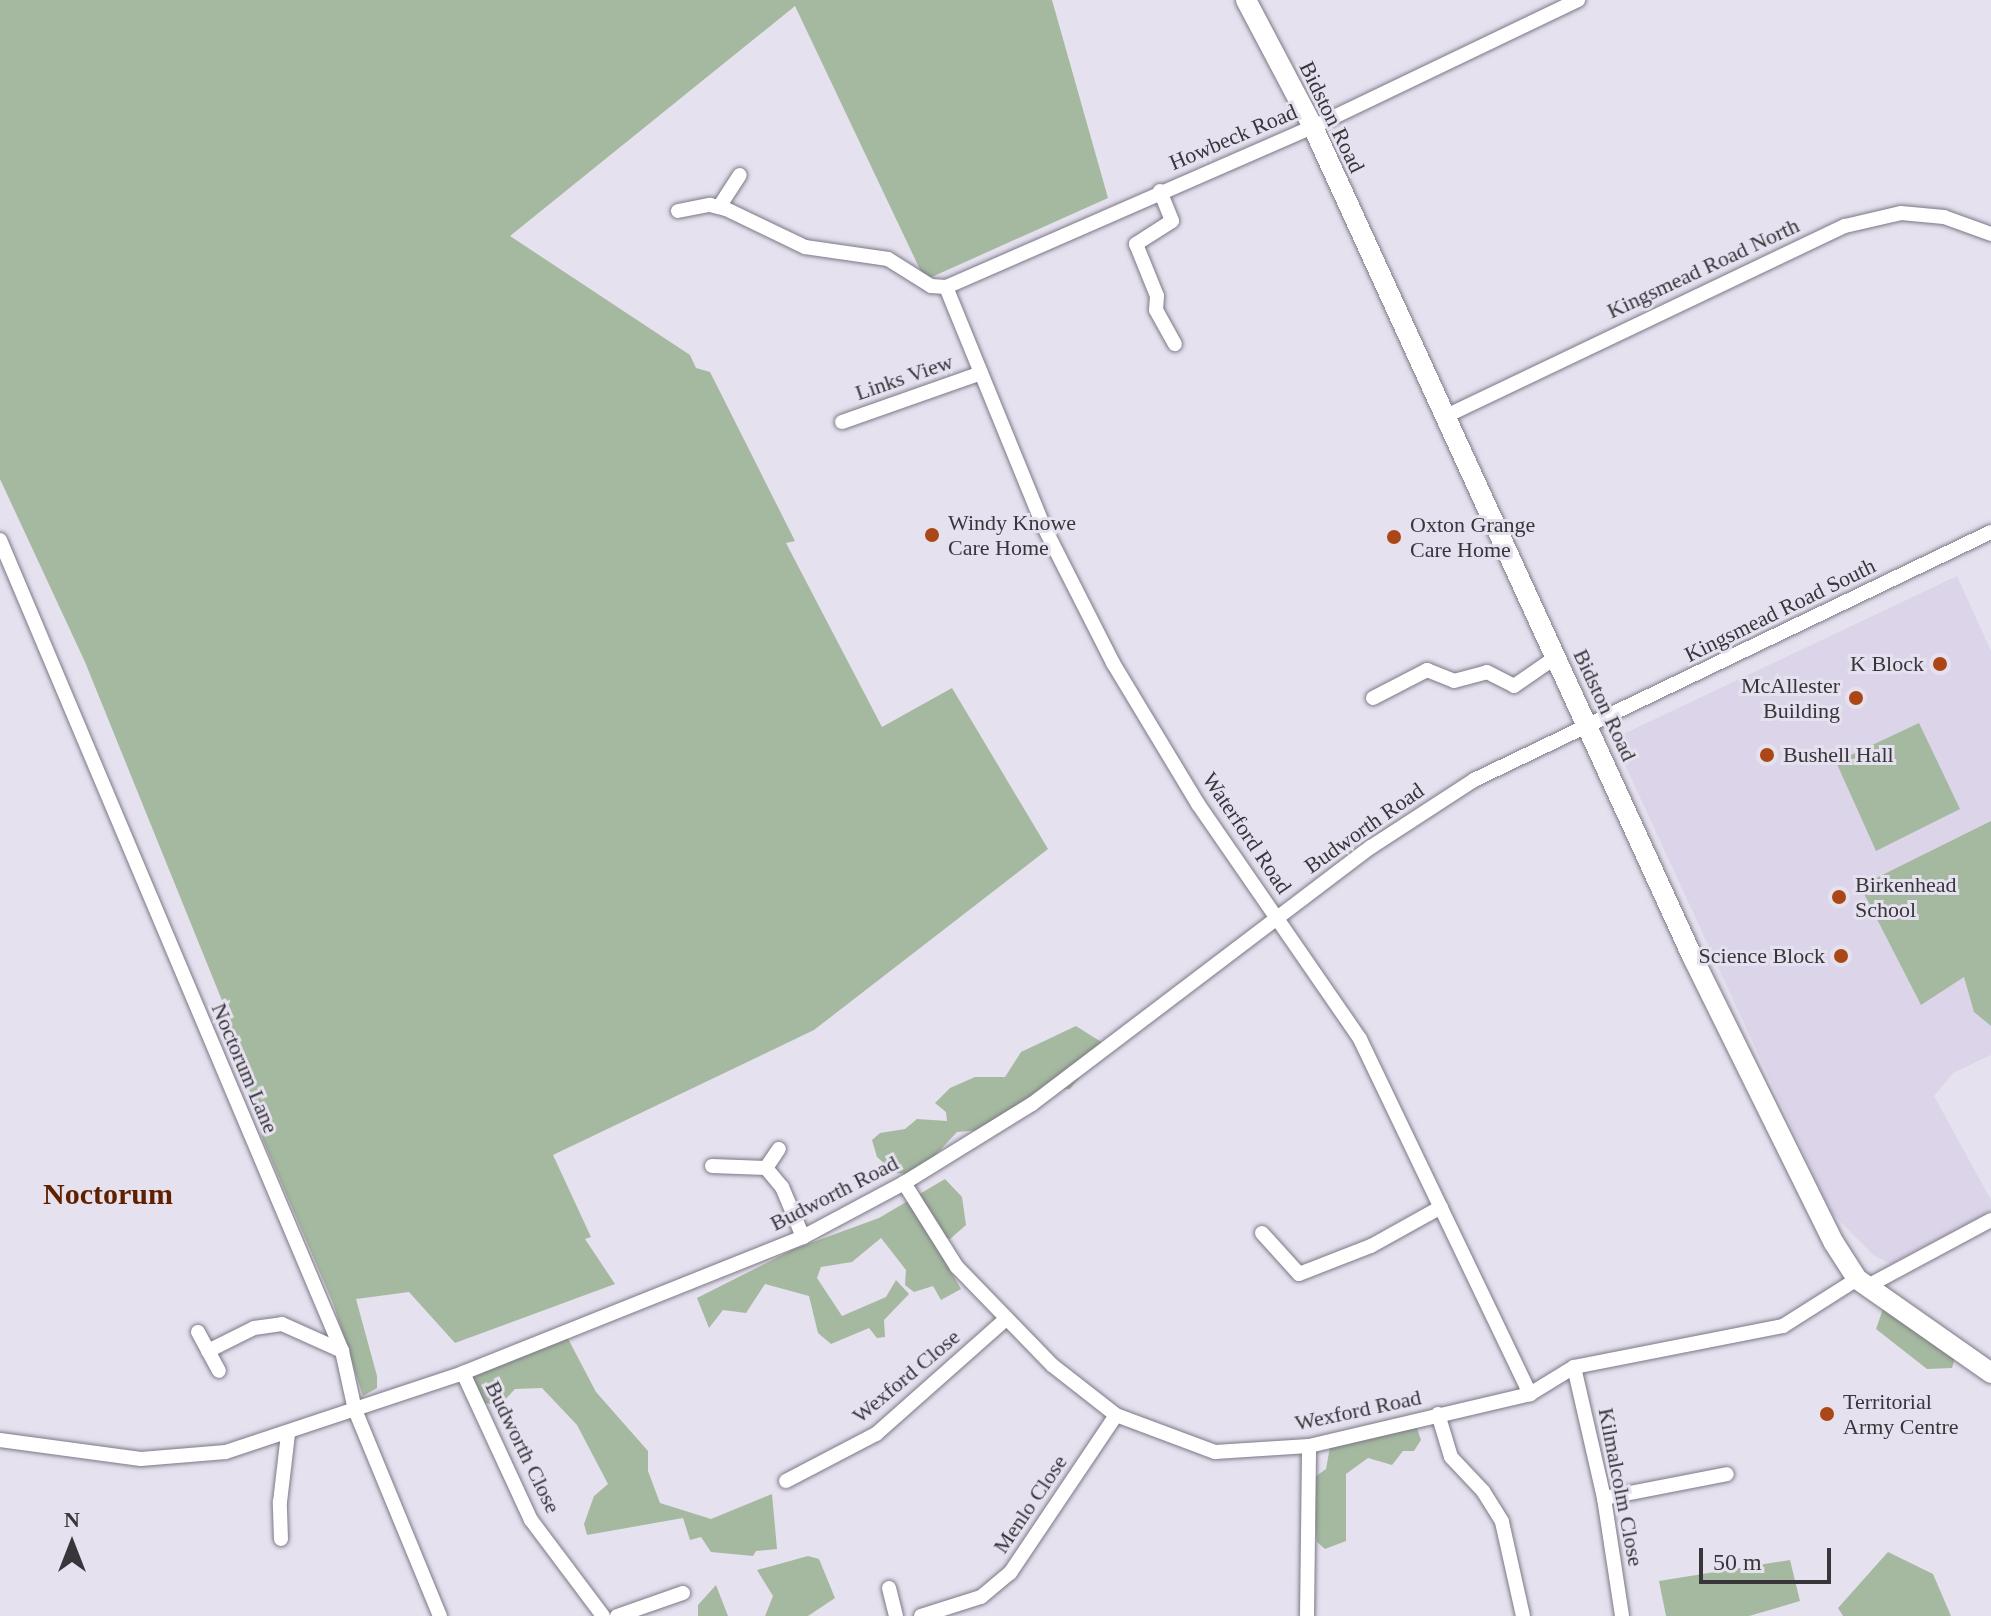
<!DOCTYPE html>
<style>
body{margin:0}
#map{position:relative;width:1991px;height:1616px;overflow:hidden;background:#e6e1ef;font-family:"Times New Roman",serif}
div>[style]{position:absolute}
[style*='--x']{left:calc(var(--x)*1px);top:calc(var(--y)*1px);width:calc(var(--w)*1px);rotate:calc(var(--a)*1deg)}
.built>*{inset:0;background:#dcd5e9}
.green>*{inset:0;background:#a5b9a0}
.roads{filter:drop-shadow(0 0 2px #7d7884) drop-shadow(0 0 2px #7d7884)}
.minor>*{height:14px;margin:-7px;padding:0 7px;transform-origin:7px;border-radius:7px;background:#fff}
.secondary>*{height:20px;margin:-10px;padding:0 10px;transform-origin:10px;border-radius:10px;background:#fff}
.dots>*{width:22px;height:22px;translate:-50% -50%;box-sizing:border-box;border:4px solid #e6e1ef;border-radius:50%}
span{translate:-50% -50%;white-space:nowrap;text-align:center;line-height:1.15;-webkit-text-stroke:6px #e6e1ef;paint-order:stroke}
.street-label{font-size:22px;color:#38363b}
.poi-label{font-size:22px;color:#38363b}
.left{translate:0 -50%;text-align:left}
.right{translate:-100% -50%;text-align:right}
.district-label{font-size:30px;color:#5f2000;font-weight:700}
.north{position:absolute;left:32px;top:1504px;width:80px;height:80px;-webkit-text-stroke:6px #e6e1ef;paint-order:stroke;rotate:0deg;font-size:22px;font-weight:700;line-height:32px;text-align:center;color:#38363b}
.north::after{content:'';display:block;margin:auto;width:28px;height:36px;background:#38363b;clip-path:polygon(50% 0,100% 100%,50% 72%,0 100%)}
.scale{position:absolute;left:1699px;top:1548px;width:132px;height:36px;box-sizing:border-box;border:4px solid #38363b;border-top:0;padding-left:10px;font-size:24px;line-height:28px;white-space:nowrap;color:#38363b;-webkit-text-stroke:6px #e6e1ef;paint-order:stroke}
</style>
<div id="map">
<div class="built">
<i style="clip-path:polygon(1957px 576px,1991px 651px,1991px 1055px,1953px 1073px,1934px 1096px,1991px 1200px,1991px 1211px,1891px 1264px,1873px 1255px,1831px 1212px,1613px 739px)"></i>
</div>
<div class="green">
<i style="clip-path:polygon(0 0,1052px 0,1108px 198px,925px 280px,795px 6px,510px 236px,690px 355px,696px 368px,710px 372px,795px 541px,786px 543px,882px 727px,952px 688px,1048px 849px,814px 1030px,553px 1155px,591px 1237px,585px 1239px,615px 1284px,455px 1343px,409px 1292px,356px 1299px,377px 1376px,377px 1388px,363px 1396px,333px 1303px,263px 1140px,221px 998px,85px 662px,0 479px)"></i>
<i style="clip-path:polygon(1919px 723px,1960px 809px,1876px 851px,1836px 762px)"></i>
<i style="clip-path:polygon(1991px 821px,1991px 1026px,1974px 1012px,1964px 977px,1921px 1005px,1860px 886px)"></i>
<i style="clip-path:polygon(1076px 1026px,1106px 1045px,1070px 1089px,1049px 1090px,994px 1129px,957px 1132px,917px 1175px,895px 1173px,877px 1157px,872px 1140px,880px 1133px,905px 1129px,917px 1119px,947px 1121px,946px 1112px,935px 1103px,950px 1088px,975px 1077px,1005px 1077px,1021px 1052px)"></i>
<i style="clip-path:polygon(945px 1179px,962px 1197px,966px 1225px,950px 1239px,941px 1237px,937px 1247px,961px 1289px,941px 1300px,933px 1286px,914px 1292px,905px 1285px,906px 1270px,881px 1238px,852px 1262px,821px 1267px,817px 1278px,842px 1316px,886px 1297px,896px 1280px,909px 1294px,884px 1320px,885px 1337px,877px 1338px,869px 1328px,831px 1344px,818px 1333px,809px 1296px,765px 1284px,746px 1313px,723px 1310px,709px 1328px,697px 1298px,794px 1249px,879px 1218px)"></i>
<i style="clip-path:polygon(1884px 1306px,1955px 1358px,1952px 1368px,1927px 1369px,1876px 1329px)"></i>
<i style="clip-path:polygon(565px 1333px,596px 1392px,648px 1451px,648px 1471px,660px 1503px,711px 1519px,772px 1494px,777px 1549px,756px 1551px,753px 1556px,711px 1552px,701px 1537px,690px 1540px,683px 1518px,587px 1535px,584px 1524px,594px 1496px,608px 1484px,577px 1425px,542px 1388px,515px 1389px,500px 1405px,484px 1403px,462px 1379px)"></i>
<i style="clip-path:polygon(1416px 1425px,1421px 1440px,1414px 1451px,1403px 1451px,1392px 1465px,1368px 1458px,1346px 1474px,1346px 1541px,1325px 1549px,1317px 1542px,1314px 1502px,1315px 1477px,1326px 1469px,1330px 1447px)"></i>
<i style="clip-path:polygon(1888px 1552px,1933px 1574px,1951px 1616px,1843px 1616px,1838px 1608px)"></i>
<i style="clip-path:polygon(808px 1556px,819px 1559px,835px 1598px,808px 1616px,765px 1616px,773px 1596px,757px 1570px)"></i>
<i style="clip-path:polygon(1790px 1560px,1800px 1601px,1749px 1616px,1666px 1616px,1659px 1581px)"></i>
<i style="clip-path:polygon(716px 1585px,728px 1616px,698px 1616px,698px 1605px)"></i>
</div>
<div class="roads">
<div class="minor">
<i style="--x:1160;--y:191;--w:32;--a:68"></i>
<i style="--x:1172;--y:221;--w:43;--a:147.4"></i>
<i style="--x:1136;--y:244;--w:56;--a:68"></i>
<i style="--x:1157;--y:296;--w:14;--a:94"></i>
<i style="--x:1156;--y:310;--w:39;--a:61"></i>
<i style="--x:719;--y:207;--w:38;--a:-57"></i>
<i style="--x:678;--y:211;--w:33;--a:-11"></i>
<i style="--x:710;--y:205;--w:16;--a:14"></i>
<i style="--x:726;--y:209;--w:88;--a:25.7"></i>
<i style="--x:805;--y:247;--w:84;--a:8.2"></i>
<i style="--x:888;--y:259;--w:51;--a:32.1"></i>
<i style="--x:931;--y:286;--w:15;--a:4"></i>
<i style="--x:946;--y:287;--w:400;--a:-23.6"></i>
<i style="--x:1313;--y:127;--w:294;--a:-25.6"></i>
<i style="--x:946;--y:287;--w:259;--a:67.8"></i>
<i style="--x:1044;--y:527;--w:153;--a:63.1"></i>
<i style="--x:1113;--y:663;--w:165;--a:58.9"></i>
<i style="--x:1198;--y:804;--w:285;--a:55.4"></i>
<i style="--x:1360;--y:1039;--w:394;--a:64.4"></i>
<i style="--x:1444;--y:417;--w:444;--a:-25.5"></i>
<i style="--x:1845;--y:226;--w:57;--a:-13.1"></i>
<i style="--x:1901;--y:213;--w:43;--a:5.3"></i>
<i style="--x:1944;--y:217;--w:50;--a:19.9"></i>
<i style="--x:842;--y:422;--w:147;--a:-19.4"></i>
<i style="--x:0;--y:540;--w:880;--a:67.13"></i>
<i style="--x:342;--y:1351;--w:60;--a:77.6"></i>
<i style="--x:355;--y:1410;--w:223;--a:67.6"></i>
<i style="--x:1373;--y:698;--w:61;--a:-27.4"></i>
<i style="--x:1427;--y:670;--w:29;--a:22"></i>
<i style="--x:1454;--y:681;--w:34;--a:-15"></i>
<i style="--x:1487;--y:672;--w:30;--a:27"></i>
<i style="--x:1514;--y:686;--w:51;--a:-34.6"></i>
<i style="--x:712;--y:1166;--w:54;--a:2.1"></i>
<i style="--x:766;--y:1168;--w:25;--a:50"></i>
<i style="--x:782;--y:1187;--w:54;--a:67.2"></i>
<i style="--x:766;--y:1168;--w:23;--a:-56"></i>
<i style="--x:904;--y:1183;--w:99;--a:57.8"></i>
<i style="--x:957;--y:1267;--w:136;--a:45.9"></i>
<i style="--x:1052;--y:1365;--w:81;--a:38"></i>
<i style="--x:1116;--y:1415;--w:106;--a:20.5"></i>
<i style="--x:1215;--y:1452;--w:94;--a:-3.7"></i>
<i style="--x:1309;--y:1446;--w:227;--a:-13.2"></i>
<i style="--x:1530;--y:1394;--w:52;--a:-31.5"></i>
<i style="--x:1574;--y:1367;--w:213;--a:-11.1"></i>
<i style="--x:1783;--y:1326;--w:88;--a:-32.4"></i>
<i style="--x:1262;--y:1233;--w:55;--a:47.9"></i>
<i style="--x:1299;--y:1274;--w:77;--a:-21.3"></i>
<i style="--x:1371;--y:1246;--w:80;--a:-29.1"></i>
<i style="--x:1866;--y:1287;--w:142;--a:-28.2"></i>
<i style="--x:198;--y:1332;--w:44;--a:61.7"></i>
<i style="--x:208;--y:1351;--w:51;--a:-26.6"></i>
<i style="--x:254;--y:1328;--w:28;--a:-8"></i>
<i style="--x:282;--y:1324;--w:66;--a:24.2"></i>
<i style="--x:1574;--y:1367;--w:134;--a:77.1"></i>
<i style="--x:1604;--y:1498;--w:119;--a:81.3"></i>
<i style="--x:463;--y:1373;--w:162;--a:65.2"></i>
<i style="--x:531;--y:1520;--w:120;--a:53.1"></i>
<i style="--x:1438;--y:1414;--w:45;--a:73.2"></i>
<i style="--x:1451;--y:1457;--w:47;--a:46.7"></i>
<i style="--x:1483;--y:1491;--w:36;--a:58"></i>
<i style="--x:1502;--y:1522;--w:96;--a:77.4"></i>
<i style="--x:0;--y:1440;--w:142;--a:7.7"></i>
<i style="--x:141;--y:1459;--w:85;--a:-4.7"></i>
<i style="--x:226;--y:1452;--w:250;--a:-18.4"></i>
<i style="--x:463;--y:1373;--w:366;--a:-21.8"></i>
<i style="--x:803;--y:1237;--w:115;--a:-28.1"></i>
<i style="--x:904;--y:1183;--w:150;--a:-31.7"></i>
<i style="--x:1032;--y:1104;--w:425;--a:-37.2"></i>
<i style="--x:1371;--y:847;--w:123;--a:-33"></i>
<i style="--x:1474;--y:780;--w:573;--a:-25.63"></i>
<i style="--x:786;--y:1481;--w:102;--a:-27.6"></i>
<i style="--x:876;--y:1434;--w:174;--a:-41.5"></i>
<i style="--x:1604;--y:1498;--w:125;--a:-11"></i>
<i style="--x:281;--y:1539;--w:37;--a:-92"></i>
<i style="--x:280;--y:1502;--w:68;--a:-83.3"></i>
<i style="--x:889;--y:1588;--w:29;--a:76"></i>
<i style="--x:617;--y:1616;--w:70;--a:-19.2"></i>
<i style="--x:921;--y:1616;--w:63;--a:-17.6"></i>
<i style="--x:981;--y:1597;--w:38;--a:-40"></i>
<i style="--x:1010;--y:1573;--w:190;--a:-56.1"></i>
<i style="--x:1307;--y:1616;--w:170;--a:-89.3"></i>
</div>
<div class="secondary">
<i style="--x:1246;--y:0;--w:144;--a:62.2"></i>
<i style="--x:1313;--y:127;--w:912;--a:65.43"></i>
<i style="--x:1692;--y:956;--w:320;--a:63.7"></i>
<i style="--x:1834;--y:1243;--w:43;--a:57.4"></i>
<i style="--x:1857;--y:1279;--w:164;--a:35"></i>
</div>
</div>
<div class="dots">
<i style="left:932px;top:535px;background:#ab4616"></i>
<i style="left:1394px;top:537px;background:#ab4616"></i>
<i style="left:1940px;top:664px;background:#ab4616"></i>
<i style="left:1856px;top:698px;background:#ab4616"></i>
<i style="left:1767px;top:755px;background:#ab4616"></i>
<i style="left:1839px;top:897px;background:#ab4616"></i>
<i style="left:1841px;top:956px;background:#ab4616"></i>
<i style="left:1827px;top:1414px;background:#ab4616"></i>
</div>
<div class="street-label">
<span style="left:1332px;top:117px;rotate:64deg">Bidston Road</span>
<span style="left:1233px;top:137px;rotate:-23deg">Howbeck Road</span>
<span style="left:1703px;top:268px;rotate:-25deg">Kingsmead Road North</span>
<span style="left:904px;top:377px;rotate:-19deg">Links View</span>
<span style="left:1780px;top:610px;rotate:-26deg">Kingsmead Road South</span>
<span style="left:1605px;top:705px;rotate:65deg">Bidston Road</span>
<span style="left:1364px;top:828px;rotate:-35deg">Budworth Road</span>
<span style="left:1247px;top:833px;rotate:56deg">Waterford Road</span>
<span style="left:245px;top:1068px;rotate:67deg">Noctorum Lane</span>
<span style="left:834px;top:1193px;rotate:-27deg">Budworth Road</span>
<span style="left:906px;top:1376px;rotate:-40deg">Wexford Close</span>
<span style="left:1358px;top:1410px;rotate:-12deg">Wexford Road</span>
<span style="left:523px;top:1447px;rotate:64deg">Budworth Close</span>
<span style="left:1621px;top:1487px;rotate:79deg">Kilmalcolm Close</span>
<span style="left:1030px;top:1504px;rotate:-56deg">Menlo Close</span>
</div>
<div class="poi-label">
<span class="left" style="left:948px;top:535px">Windy Knowe<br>Care Home</span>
<span class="left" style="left:1410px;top:537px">Oxton Grange<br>Care Home</span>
<span class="right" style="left:1924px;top:664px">K Block</span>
<span class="right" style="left:1840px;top:698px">McAllester<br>Building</span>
<span class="left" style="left:1783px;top:755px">Bushell Hall</span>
<span class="left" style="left:1855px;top:897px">Birkenhead<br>School</span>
<span class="right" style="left:1825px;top:956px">Science Block</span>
<span class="left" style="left:1843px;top:1414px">Territorial<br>Army Centre</span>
</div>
<div class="district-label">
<span style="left:108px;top:1194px">Noctorum</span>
</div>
<div class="north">N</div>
<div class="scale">50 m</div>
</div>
